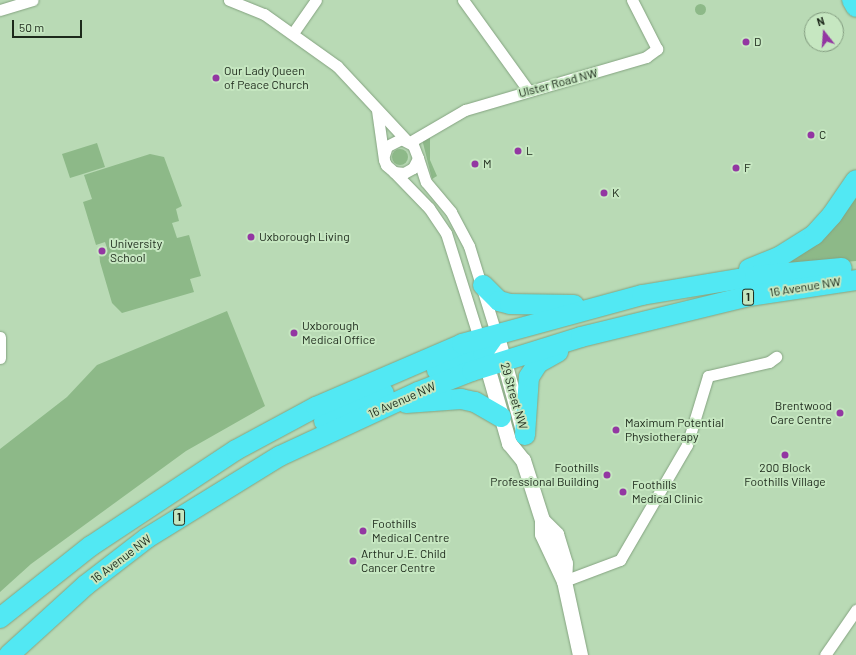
<!DOCTYPE html>
<style>
body{margin:0}
#map{position:relative;width:856px;height:655px;overflow:hidden;background:#b9dab5;font-family:Barlow,sans-serif}
div>[style]{position:absolute}
[style*='--x']{left:calc(var(--x)*1px);top:calc(var(--y)*1px);width:calc(var(--w)*1px);rotate:calc(var(--a)*1deg)}
.green>*{inset:0;background:#8db988}
.round{border-radius:50%}
.roads{filter:drop-shadow(0 0 1px #84a380) drop-shadow(0 0 1px #84a380)}
.street>*{height:11px;margin:-5.5px;padding:0 5.5px;transform-origin:5.5px;border-radius:5.5px;background:#fff}
.secondary>*{height:15px;margin:-7.5px;padding:0 7.5px;transform-origin:7.5px;border-radius:7.5px;background:#fff}
.highway>*{height:20px;margin:-10px;padding:0 10px;transform-origin:10px;border-radius:10px;background:#52e8f3}
.dots>*{width:11px;height:11px;translate:-50% -50%;box-sizing:border-box;border:2px solid #c6e7c1;border-radius:50%}
span{translate:-50% -50%;white-space:nowrap;text-align:center;line-height:1.15;-webkit-text-stroke:4px #c6e7c1;paint-order:stroke}
.shield-label span{padding:1px 3px;background:#c6e7c1;border:1px solid;border-radius:3px;-webkit-text-stroke-width:0}
.shield-label{font-size:11px;color:#1d291b;font-weight:700}
.poi-label{font-size:12px;color:#1d291b}
.left{translate:0 -50%;text-align:left}
.right{translate:-100% -50%;text-align:right}
.street-label{font-size:12px;color:#1d291b}
.north{position:absolute;left:804px;top:12px;width:40px;height:40px;box-sizing:border-box;background:#c6e7c1;border:1px solid #829b7f;border-radius:50%;rotate:343deg;font-size:11px;font-weight:700;line-height:16px;text-align:center;color:#1d291b}
.north::after{content:'';display:block;margin:auto;width:14px;height:18px;background:#9337a2;clip-path:polygon(50% 0,100% 100%,50% 72%,0 100%)}
.scale{position:absolute;left:12px;top:20px;width:70px;height:18px;box-sizing:border-box;border:2px solid #1d291b;border-top:0;padding-left:5px;font-size:12px;line-height:14px;white-space:nowrap;color:#1d291b;-webkit-text-stroke:3px #c6e7c1;paint-order:stroke}
</style>
<div id="map">
<div class="green">
<i class="round" style="left:694.5px;top:3.5px;width:11px;height:11px"></i>
<i style="clip-path:polygon(427px 136px,430px 137px,430px 160px,437px 176px,432px 179px,422px 139px)"></i>
<i style="clip-path:polygon(97px 143px,105px 167px,70px 178px,62px 154px)"></i>
<i class="round" style="left:392px;top:149px;width:16px;height:16px"></i>
<i style="clip-path:polygon(150px 154px,164px 157px,182px 206px,176px 209px,179px 221px,172px 223px,177px 238px,189px 235px,201px 276px,190px 279px,194px 292px,122px 313px,112px 303px,100px 262px,99px 250px,107px 248px,105px 242px,96px 245px,83px 202px,92px 199px,84px 175px)"></i>
<i style="clip-path:polygon(856px 196px,856px 261px,774px 268px)"></i>
<i style="clip-path:polygon(227px 311px,265px 406px,186px 451px,31px 564px,0 592px,0 449px,67px 397px,97px 365px)"></i>
</div>
<div class="roads">
<div class="street">
<i style="--x:229;--y:0;--w:38;--a:22"></i>
<i style="--x:264;--y:14;--w:90;--a:35.5"></i>
<i style="--x:337;--y:66;--w:101;--a:47"></i>
<i style="--x:463;--y:0;--w:111;--a:54.2"></i>
<i style="--x:0;--y:10;--w:34;--a:-17"></i>
<i style="--x:293;--y:33;--w:40;--a:-55.1"></i>
<i style="--x:377;--y:110;--w:50;--a:82"></i>
<i style="--x:384;--y:160;--w:5;--a:68"></i>
<i style="--x:386;--y:165;--w:11;--a:41"></i>
<i style="--x:394;--y:172;--w:10;--a:6"></i>
<i style="--x:404;--y:173;--w:10;--a:-29"></i>
<i style="--x:413;--y:168;--w:11;--a:-63"></i>
<i style="--x:418;--y:158;--w:14;--a:-111"></i>
<i style="--x:413;--y:145;--w:13;--a:-153"></i>
<i style="--x:401;--y:139;--w:16;--a:153"></i>
<i style="--x:387;--y:146;--w:9;--a:108"></i>
<i style="--x:410;--y:142;--w:64;--a:-30.2"></i>
<i style="--x:465;--y:110;--w:189;--a:-16.3"></i>
<i style="--x:646;--y:57;--w:14;--a:-36"></i>
<i style="--x:657;--y:49;--w:55;--a:-117"></i>
<i style="--x:418;--y:158;--w:25;--a:72"></i>
<i style="--x:426;--y:182;--w:39;--a:50"></i>
<i style="--x:451;--y:212;--w:38;--a:62"></i>
<i style="--x:469;--y:246;--w:91;--a:72.8"></i>
<i style="--x:394;--y:172;--w:50;--a:45.8"></i>
<i style="--x:429;--y:208;--w:30;--a:56"></i>
<i style="--x:446;--y:233;--w:110;--a:72.6"></i>
<i style="--x:0;--y:337;--w:21;--a:90"></i>
<i style="--x:564;--y:581;--w:60;--a:-20.6"></i>
<i style="--x:620;--y:560;--w:133;--a:-59.8"></i>
<i style="--x:687;--y:445;--w:72;--a:-73.1"></i>
<i style="--x:708;--y:376;--w:63;--a:-12.9"></i>
<i style="--x:769;--y:362;--w:9;--a:-36"></i>
<i style="--x:825;--y:655;--w:55;--a:-55.4"></i>
</div>
<div class="secondary">
<i style="--x:496;--y:333;--w:98;--a:74.5"></i>
<i style="--x:484;--y:356;--w:91;--a:74"></i>
<i style="--x:509;--y:443;--w:22;--a:51"></i>
<i style="--x:523;--y:460;--w:63;--a:72.4"></i>
<i style="--x:542;--y:520;--w:14;--a:90"></i>
<i style="--x:542;--y:534;--w:52;--a:64.9"></i>
<i style="--x:564;--y:581;--w:76;--a:77.8"></i>
<i style="--x:542;--y:520;--w:20;--a:45"></i>
<i style="--x:556;--y:534;--w:30;--a:73"></i>
<i style="--x:565;--y:563;--w:18;--a:93"></i>
</div>
<div class="highway">
<i style="--x:852;--y:0;--w:8;--a:60"></i>
<i style="--x:749;--y:269;--w:32;--a:-22"></i>
<i style="--x:779;--y:257;--w:41;--a:-32.2"></i>
<i style="--x:814;--y:235;--w:27;--a:-48"></i>
<i style="--x:832;--y:215;--w:42;--a:-55.6"></i>
<i style="--x:483;--y:285;--w:23;--a:45"></i>
<i style="--x:499;--y:301;--w:11;--a:15"></i>
<i style="--x:510;--y:304;--w:64;--a:0.9"></i>
<i style="--x:437;--y:370;--w:49;--a:-21.4"></i>
<i style="--x:483;--y:352;--w:19;--a:-55"></i>
<i style="--x:406;--y:403;--w:55;--a:-4.2"></i>
<i style="--x:461;--y:399;--w:14;--a:12"></i>
<i style="--x:475;--y:402;--w:30;--a:30"></i>
<i style="--x:324;--y:421;--w:66;--a:-25"></i>
<i style="--x:525;--y:435;--w:58;--a:-86.1"></i>
<i style="--x:529;--y:377;--w:17;--a:-57"></i>
<i style="--x:538;--y:363;--w:23;--a:-29"></i>
<i style="--x:0;--y:618;--w:116;--a:-38.4"></i>
<i style="--x:91;--y:546;--w:174;--a:-33.5"></i>
<i style="--x:236;--y:450;--w:91;--a:-28.3"></i>
<i style="--x:316;--y:407;--w:159;--a:-23.3"></i>
<i style="--x:462;--y:344;--w:187;--a:-15.2"></i>
<i style="--x:642;--y:295;--w:115;--a:-9.5"></i>
<i style="--x:755;--y:276;--w:87;--a:-5.3"></i>
<i style="--x:9;--y:655;--w:104;--a:-42.3"></i>
<i style="--x:86;--y:585;--w:77;--a:-37.6"></i>
<i style="--x:147;--y:538;--w:156;--a:-31.7"></i>
<i style="--x:280;--y:456;--w:152;--a:-24.9"></i>
<i style="--x:418;--y:392;--w:58;--a:-21.3"></i>
<i style="--x:472;--y:371;--w:114;--a:-17.3"></i>
<i style="--x:581;--y:337;--w:173;--a:-13.7"></i>
<i style="--x:749;--y:296;--w:108;--a:-8.5"></i>
</div>
</div>
<div class="dots">
<i style="left:746px;top:42px;background:#9337a2"></i>
<i style="left:216px;top:78px;background:#9337a2"></i>
<i style="left:811px;top:135px;background:#9337a2"></i>
<i style="left:518px;top:151px;background:#9337a2"></i>
<i style="left:475px;top:164px;background:#9337a2"></i>
<i style="left:736px;top:168px;background:#9337a2"></i>
<i style="left:604px;top:193px;background:#9337a2"></i>
<i style="left:251px;top:237px;background:#9337a2"></i>
<i style="left:102px;top:251px;background:#9337a2"></i>
<i style="left:294px;top:333px;background:#9337a2"></i>
<i style="left:840px;top:413px;background:#9337a2"></i>
<i style="left:616px;top:430px;background:#9337a2"></i>
<i style="left:785px;top:455px;background:#9337a2"></i>
<i style="left:607px;top:475px;background:#9337a2"></i>
<i style="left:623px;top:492px;background:#9337a2"></i>
<i style="left:363px;top:531px;background:#9337a2"></i>
<i style="left:353px;top:561px;background:#9337a2"></i>
</div>
<div class="shield-label">
<span style="left:748px;top:297px">1</span>
<span style="left:179px;top:517px">1</span>
</div>
<div class="poi-label">
<span class="left" style="left:754px;top:42px">D</span>
<span class="left" style="left:224px;top:78px">Our Lady Queen<br>of Peace Church</span>
<span class="left" style="left:819px;top:135px">C</span>
<span class="left" style="left:526px;top:151px">L</span>
<span class="left" style="left:483px;top:164px">M</span>
<span class="left" style="left:744px;top:168px">F</span>
<span class="left" style="left:612px;top:193px">K</span>
<span class="left" style="left:259px;top:237px">Uxborough Living</span>
<span class="left" style="left:110px;top:251px">University<br>School</span>
<span class="left" style="left:302px;top:333px">Uxborough<br>Medical Office</span>
<span class="right" style="left:832px;top:413px">Brentwood<br>Care Centre</span>
<span class="left" style="left:625px;top:430px">Maximum Potential<br>Physiotherapy</span>
<span class="right" style="left:599px;top:475px">Foothills<br>Professional Building</span>
<span style="left:785px;top:475px">200 Block<br>Foothills Village</span>
<span class="left" style="left:632px;top:492px">Foothills<br>Medical Clinic</span>
<span class="left" style="left:372px;top:531px">Foothills<br>Medical Centre</span>
<span class="left" style="left:361px;top:561px">Arthur J.E. Child<br>Cancer Centre</span>
</div>
<div class="street-label">
<span style="left:558px;top:83px;rotate:-15deg">Ulster Road NW</span>
<span style="left:805px;top:287px;rotate:-9deg">16 Avenue NW</span>
<span style="left:514px;top:396px;rotate:74deg">29 Street NW</span>
<span style="left:402px;top:400px;rotate:-24deg">16 Avenue NW</span>
<span style="left:121px;top:559px;rotate:-37deg">16 Avenue NW</span>
</div>
<div class="north">N</div>
<div class="scale">50 m</div>
</div>
